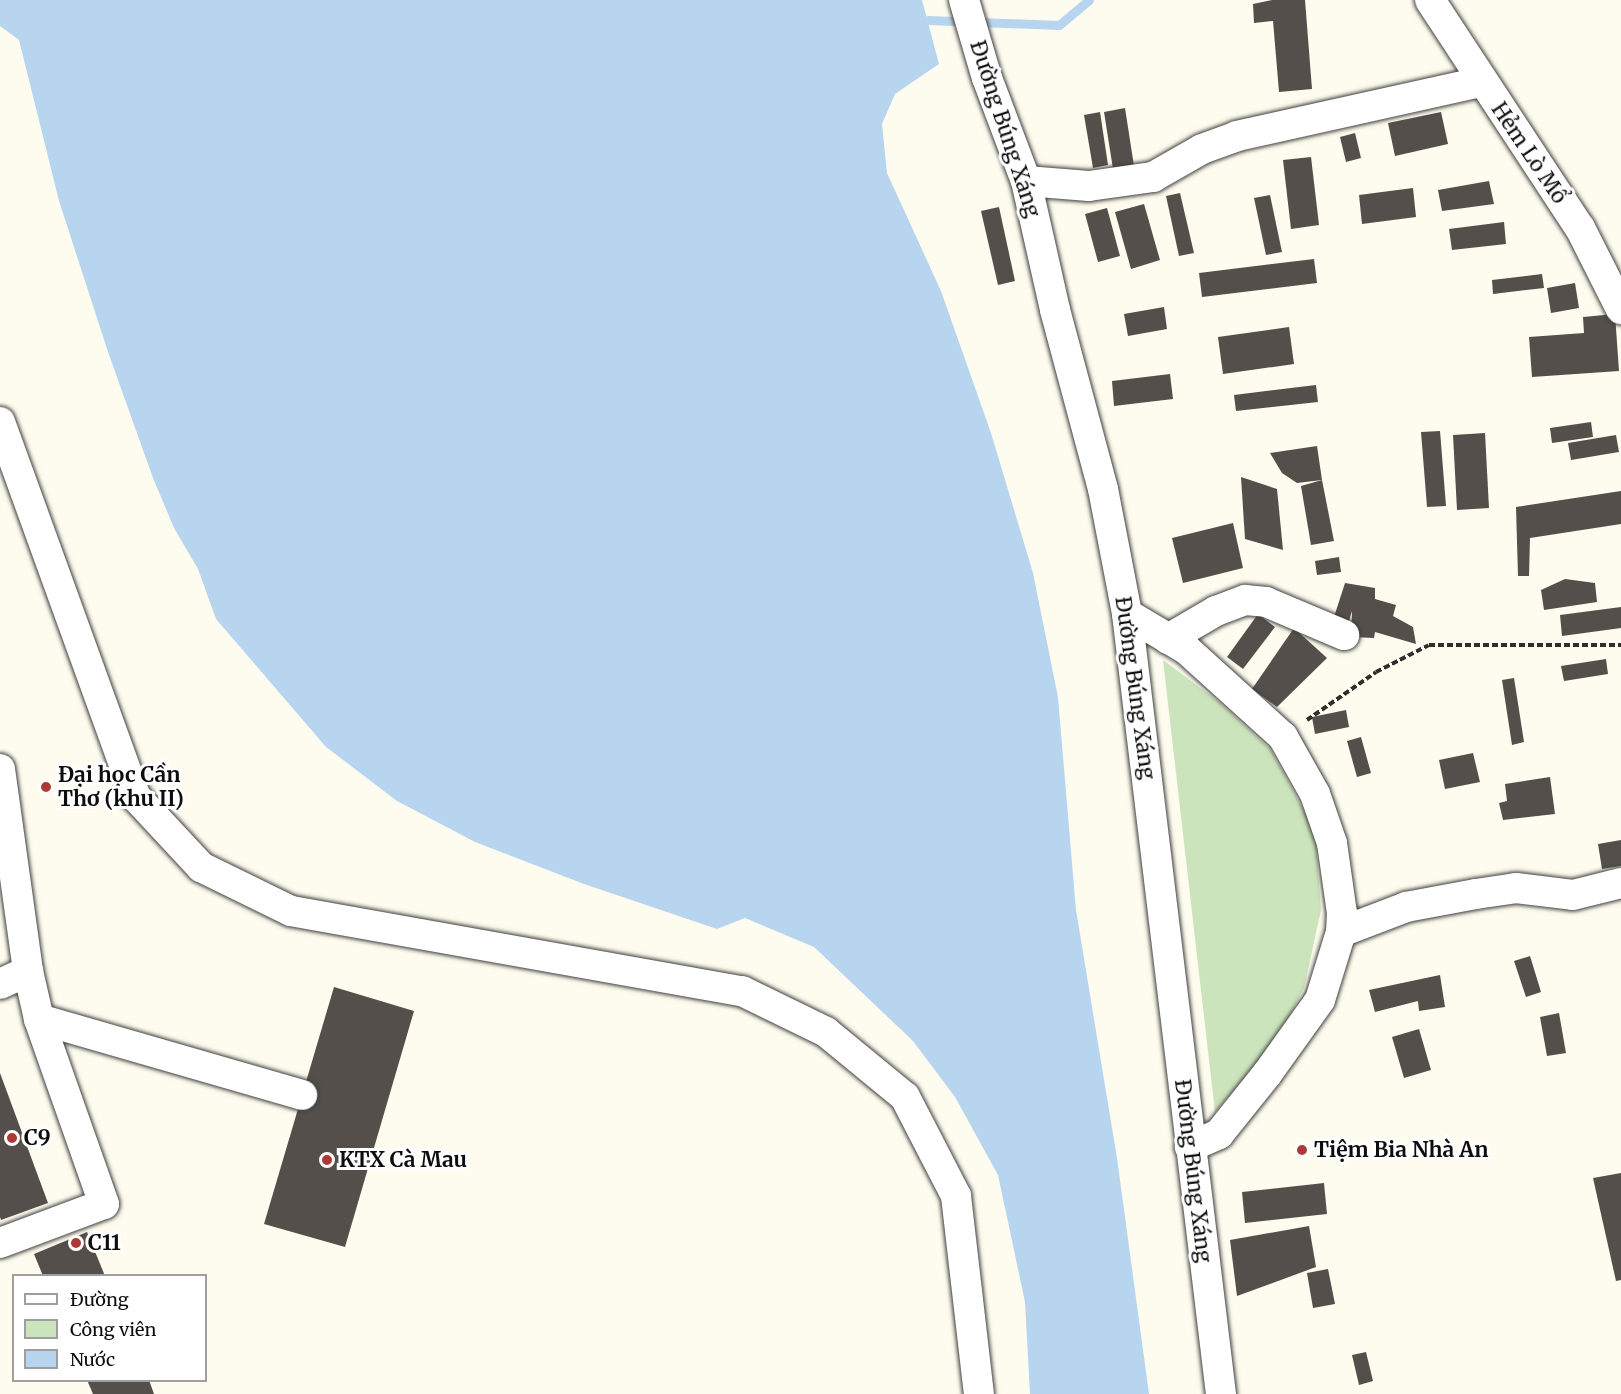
<!DOCTYPE html>
<meta charset="utf-8">
<style>
body{margin:0}
#map{position:relative;width:1621px;height:1394px;overflow:hidden;background:#fdfcee;font-family:Merriweather,serif}
div>[style]{position:absolute}
[style*='--x']{left:calc(var(--x)*1px);top:calc(var(--y)*1px);width:calc(var(--w)*1px);rotate:calc(var(--a)*1deg)}
.green>*{inset:0;background:#cce4bb}
.water>*{inset:0;background:#b8d5ef}
.stream>*{height:9px;margin:-4.5px;padding:0 4.5px;transform-origin:4.5px;border-radius:4.5px;background:#b8d5ef}
.building>*{inset:0;background:#544f4a}
.path>*{height:4px;margin-top:-2px;transform-origin:0;background:repeating-linear-gradient(90deg,#2f2f2f 0 6px,transparent 0 9px)}
.roads{filter:drop-shadow(0 0 2px #404040) drop-shadow(0 0 2px #404040)}
.minor>*{height:30px;margin:-15px;padding:0 15px;transform-origin:15px;border-radius:15px;background:#fff}
.dots>*{width:16px;height:16px;translate:-50% -50%;box-sizing:border-box;border:3px solid #fff;border-radius:50%}
span{translate:-50% -50%;white-space:nowrap;text-align:center;line-height:1.15;-webkit-text-stroke:6px #fff;paint-order:stroke}
.street-label{font-size:21px;color:#0d0d0d}
.poi-label{font-size:21px;color:#0d0d0d;font-weight:700}
.left{translate:0 -50%;text-align:left}
.legend{position:absolute;left:12px;top:1274px;width:195px;height:108px;box-sizing:border-box;background:#fff;border:2px solid #9e9e9e;margin:0;padding:8px 10px;list-style:none;font-size:18px;color:#0d0d0d}
.legend li{display:flex;align-items:center;gap:12px;height:30px}
.legend b{width:30px;border:2px solid #9e9e9e}
</style>
<div id="map">
<div class="green">
<i style="clip-path:polygon(1163px 660px,1219px 702px,1271px 750px,1315px 831px,1321px 910px,1304px 988px,1275px 1043px,1215px 1112px)"></i>
</div>
<div class="water">
<i style="clip-path:polygon(0 0,922px 0,939px 64px,895px 94px,882px 124px,887px 173px,941px 291px,991px 433px,1033px 573px,1058px 697px,1076px 910px,1117px 1158px,1149px 1394px,1030px 1394px,1025px 1302px,998px 1175px,955px 1097px,913px 1041px,814px 947px,745px 918px,717px 929px,584px 884px,475px 842px,397px 801px,326px 747px,216px 619px,198px 569px,174px 528px,153px 478px,108px 352px,59px 201px,19px 40px,0 26px)"></i>
</div>
<div class="stream">
<i style="--x:928;--y:20;--w:131;--a:2.2"></i>
<i style="--x:1059;--y:25;--w:39;--a:-40"></i>
</div>
<div class="building">
<i style="clip-path:polygon(1272px 0,1305px 0,1312px 89px,1279px 92px,1273px 21px,1254px 23px,1253px 4px)"></i>
<i style="clip-path:polygon(1125px 108px,1134px 166px,1113px 169px,1104px 112px)"></i>
<i style="clip-path:polygon(1100px 112px,1108px 165px,1093px 168px,1084px 115px)"></i>
<i style="clip-path:polygon(1441px 112px,1448px 144px,1395px 156px,1388px 123px)"></i>
<i style="clip-path:polygon(1355px 133px,1361px 158px,1346px 162px,1340px 137px)"></i>
<i style="clip-path:polygon(1311px 157px,1319px 225px,1291px 229px,1283px 160px)"></i>
<i style="clip-path:polygon(1489px 181px,1494px 204px,1442px 211px,1438px 190px)"></i>
<i style="clip-path:polygon(1413px 188px,1416px 217px,1362px 224px,1359px 195px)"></i>
<i style="clip-path:polygon(1180px 193px,1194px 253px,1179px 256px,1166px 196px)"></i>
<i style="clip-path:polygon(1270px 195px,1282px 252px,1266px 255px,1254px 198px)"></i>
<i style="clip-path:polygon(1144px 204px,1160px 260px,1131px 269px,1115px 212px)"></i>
<i style="clip-path:polygon(999px 207px,1015px 281px,998px 285px,981px 211px)"></i>
<i style="clip-path:polygon(1107px 208px,1120px 256px,1098px 262px,1085px 214px)"></i>
<i style="clip-path:polygon(1504px 222px,1506px 244px,1452px 250px,1449px 229px)"></i>
<i style="clip-path:polygon(1314px 259px,1317px 283px,1202px 297px,1199px 273px)"></i>
<i style="clip-path:polygon(1542px 274px,1544px 288px,1493px 294px,1492px 280px)"></i>
<i style="clip-path:polygon(1575px 283px,1579px 308px,1551px 313px,1547px 288px)"></i>
<i style="clip-path:polygon(1164px 307px,1167px 329px,1128px 336px,1124px 314px)"></i>
<i style="clip-path:polygon(1615px 314px,1619px 371px,1532px 377px,1529px 337px,1584px 333px,1583px 317px)"></i>
<i style="clip-path:polygon(1289px 327px,1294px 364px,1223px 374px,1218px 337px)"></i>
<i style="clip-path:polygon(1170px 374px,1173px 399px,1114px 406px,1112px 381px)"></i>
<i style="clip-path:polygon(1316px 385px,1318px 402px,1236px 411px,1234px 395px)"></i>
<i style="clip-path:polygon(1591px 422px,1593px 437px,1552px 443px,1550px 428px)"></i>
<i style="clip-path:polygon(1440px 431px,1446px 506px,1427px 507px,1421px 432px)"></i>
<i style="clip-path:polygon(1485px 433px,1489px 508px,1457px 510px,1453px 435px)"></i>
<i style="clip-path:polygon(1616px 435px,1619px 452px,1571px 460px,1568px 443px)"></i>
<i style="clip-path:polygon(1317px 446px,1322px 480px,1297px 483px,1282px 473px,1270px 453px)"></i>
<i style="clip-path:polygon(1241px 477px,1277px 489px,1283px 550px,1245px 539px)"></i>
<i style="clip-path:polygon(1322px 480px,1334px 541px,1311px 545px,1301px 486px)"></i>
<i style="clip-path:polygon(1621px 491px,1621px 524px,1530px 538px,1529px 576px,1518px 576px,1516px 507px)"></i>
<i style="clip-path:polygon(1233px 523px,1243px 568px,1183px 583px,1172px 538px)"></i>
<i style="clip-path:polygon(1339px 557px,1341px 572px,1317px 575px,1315px 561px)"></i>
<i style="clip-path:polygon(1565px 579px,1595px 583px,1597px 602px,1544px 610px,1541px 590px)"></i>
<i style="clip-path:polygon(1345px 583px,1375px 588px,1375px 599px,1396px 605px,1393px 616px,1413px 627px,1416px 644px,1375px 632px,1374px 638px,1351px 637px,1352px 611px,1349px 621px,1334px 617px)"></i>
<i style="clip-path:polygon(1621px 607px,1621px 628px,1562px 636px,1560px 615px)"></i>
<i style="clip-path:polygon(1258px 614px,1275px 627px,1243px 669px,1227px 657px)"></i>
<i style="clip-path:polygon(1294px 628px,1327px 658px,1277px 707px,1252px 689px)"></i>
<i style="clip-path:polygon(1606px 659px,1608px 674px,1564px 681px,1561px 666px)"></i>
<i style="clip-path:polygon(1514px 678px,1524px 742px,1512px 745px,1502px 680px)"></i>
<i style="clip-path:polygon(1346px 710px,1349px 727px,1315px 734px,1312px 717px)"></i>
<i style="clip-path:polygon(1361px 737px,1371px 773px,1357px 777px,1347px 741px)"></i>
<i style="clip-path:polygon(1473px 753px,1480px 782px,1445px 789px,1439px 760px)"></i>
<i style="clip-path:polygon(1550px 777px,1555px 814px,1503px 820px,1499px 803px,1507px 801px,1505px 784px)"></i>
<i style="clip-path:polygon(1621px 840px,1621px 866px,1602px 869px,1598px 844px)"></i>
<i style="clip-path:polygon(1530px 956px,1541px 992px,1526px 997px,1514px 961px)"></i>
<i style="clip-path:polygon(1440px 975px,1445px 1007px,1419px 1011px,1418px 1001px,1375px 1012px,1369px 990px)"></i>
<i style="clip-path:polygon(334px 987px,414px 1011px,345px 1247px,264px 1224px)"></i>
<i style="clip-path:polygon(1559px 1013px,1566px 1053px,1547px 1056px,1540px 1017px)"></i>
<i style="clip-path:polygon(1419px 1029px,1431px 1070px,1404px 1078px,1392px 1037px)"></i>
<i style="clip-path:polygon(0 1073px,48px 1203px,1px 1220px,0 1217px)"></i>
<i style="clip-path:polygon(1621px 1173px,1621px 1280px,1616px 1281px,1593px 1178px)"></i>
<i style="clip-path:polygon(1324px 1183px,1327px 1214px,1245px 1223px,1242px 1192px)"></i>
<i style="clip-path:polygon(1309px 1226px,1316px 1267px,1237px 1296px,1230px 1240px)"></i>
<i style="clip-path:polygon(87px 1232px,105px 1276px,43px 1276px,34px 1254px)"></i>
<i style="clip-path:polygon(1328px 1269px,1335px 1304px,1313px 1308px,1307px 1273px)"></i>
<i style="clip-path:polygon(1366px 1352px,1373px 1381px,1359px 1385px,1352px 1355px)"></i>
<i style="clip-path:polygon(87px 1380px,149px 1380px,154px 1394px,93px 1394px)"></i>
</div>
<div class="path">
<i style="--x:1307;--y:720;--w:84;--a:-34.8"></i>
<i style="--x:1376;--y:672;--w:59;--a:-27"></i>
<i style="--x:1429;--y:645;--w:192;--a:0"></i>
</div>
<div class="roads">
<div class="minor">
<i style="--x:964;--y:0;--w:81;--a:73.6"></i>
<i style="--x:987;--y:78;--w:110;--a:69.3"></i>
<i style="--x:1026;--y:181;--w:132;--a:77.3"></i>
<i style="--x:1055;--y:310;--w:185;--a:75"></i>
<i style="--x:1103;--y:489;--w:127;--a:79.1"></i>
<i style="--x:1127;--y:614;--w:786;--a:83.13"></i>
<i style="--x:1430;--y:0;--w:273;--a:56.7"></i>
<i style="--x:1580;--y:228;--w:91;--a:63.2"></i>
<i style="--x:1026;--y:181;--w:63;--a:4.5"></i>
<i style="--x:1089;--y:186;--w:65;--a:-8"></i>
<i style="--x:1153;--y:177;--w:56;--a:-29.7"></i>
<i style="--x:1202;--y:149;--w:37;--a:-20"></i>
<i style="--x:1237;--y:136;--w:250;--a:-12.5"></i>
<i style="--x:0;--y:422;--w:399;--a:70.1"></i>
<i style="--x:136;--y:797;--w:96;--a:47.1"></i>
<i style="--x:201;--y:867;--w:100;--a:26.1"></i>
<i style="--x:291;--y:911;--w:458;--a:10.1"></i>
<i style="--x:742;--y:991;--w:93;--a:26"></i>
<i style="--x:826;--y:1032;--w:102;--a:39.4"></i>
<i style="--x:905;--y:1097;--w:111;--a:62.7"></i>
<i style="--x:956;--y:1196;--w:199;--a:83.4"></i>
<i style="--x:1127;--y:614;--w:69;--a:30.7"></i>
<i style="--x:1186;--y:649;--w:131;--a:42.2"></i>
<i style="--x:1283;--y:737;--w:65;--a:60.7"></i>
<i style="--x:1315;--y:794;--w:52;--a:70.9"></i>
<i style="--x:1332;--y:843;--w:71;--a:81.9"></i>
<i style="--x:1342;--y:913;--w:19;--a:93"></i>
<i style="--x:1341;--y:932;--w:71;--a:107.2"></i>
<i style="--x:1320;--y:1000;--w:91;--a:125.6"></i>
<i style="--x:1267;--y:1074;--w:77;--a:128.7"></i>
<i style="--x:1219;--y:1134;--w:32;--a:156"></i>
<i style="--x:1168;--y:639;--w:56;--a:-30.3"></i>
<i style="--x:1216;--y:611;--w:31;--a:-21"></i>
<i style="--x:1245;--y:600;--w:21;--a:5"></i>
<i style="--x:1266;--y:602;--w:85;--a:22.9"></i>
<i style="--x:0;--y:769;--w:204;--a:82.1"></i>
<i style="--x:28;--y:971;--w:49;--a:77.1"></i>
<i style="--x:39;--y:1019;--w:274;--a:16.1"></i>
<i style="--x:1341;--y:932;--w:70;--a:-21"></i>
<i style="--x:1406;--y:907;--w:71;--a:-10.5"></i>
<i style="--x:1476;--y:894;--w:40;--a:-8.5"></i>
<i style="--x:1516;--y:888;--w:57;--a:7"></i>
<i style="--x:1573;--y:895;--w:49;--a:-14"></i>
<i style="--x:0;--y:984;--w:31;--a:-25"></i>
<i style="--x:0;--y:1243;--w:111;--a:-20.6"></i>
<i style="--x:104;--y:1204;--w:196;--a:-109.4"></i>
</div>
</div>
<div class="dots">
<i style="left:46px;top:787px;background:#ad3934"></i>
<i style="left:12px;top:1138px;background:#ad3934"></i>
<i style="left:1302px;top:1150px;background:#ad3934"></i>
<i style="left:327px;top:1160px;background:#ad3934"></i>
<i style="left:76px;top:1243px;background:#ad3934"></i>
</div>
<div class="street-label">
<span style="left:1005px;top:129px;rotate:72deg">Đường Búng Xáng</span>
<span style="left:1529px;top:153px;rotate:56deg">Hẻm Lò Mổ</span>
<span style="left:1135px;top:688px;rotate:82deg">Đường Búng Xáng</span>
<span style="left:1193px;top:1171px;rotate:83deg">Đường Búng Xáng</span>
</div>
<div class="poi-label">
<span class="left" style="left:58px;top:787px">Đại học Cần<br>Thơ (khu II)</span>
<span class="left" style="left:24px;top:1138px">C9</span>
<span class="left" style="left:1314px;top:1150px">Tiệm Bia Nhà An</span>
<span class="left" style="left:339px;top:1160px">KTX Cà Mau</span>
<span class="left" style="left:88px;top:1243px">C11</span>
</div>
<ul class="legend">
<li><b style="height:8px;background:#fff"></b>Đường</li>
<li><b style="height:16px;background:#cce4bb"></b>Công viên</li>
<li><b style="height:16px;background:#b8d5ef"></b>Nước</li>
</ul>
</div>
